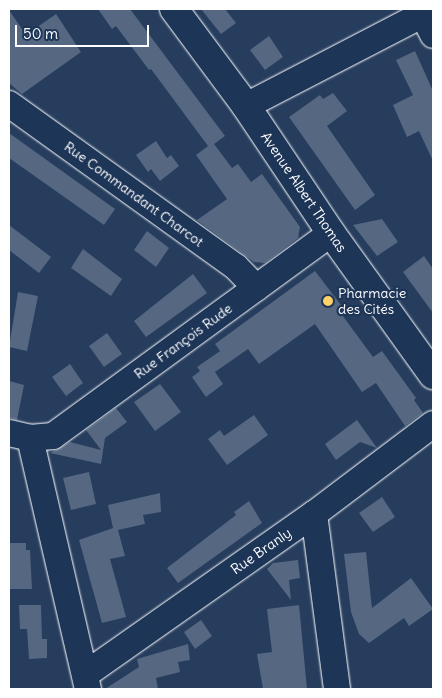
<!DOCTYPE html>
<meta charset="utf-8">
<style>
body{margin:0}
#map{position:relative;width:442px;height:698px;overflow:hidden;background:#263d5e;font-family:Delius,sans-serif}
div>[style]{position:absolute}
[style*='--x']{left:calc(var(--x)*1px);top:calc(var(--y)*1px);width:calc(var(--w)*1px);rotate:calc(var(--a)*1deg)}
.building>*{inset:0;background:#556781}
.roads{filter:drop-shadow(0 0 1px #fff) drop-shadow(0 0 1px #fff)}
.minor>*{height:26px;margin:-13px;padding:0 13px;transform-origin:13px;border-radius:13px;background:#1d3557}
.major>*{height:28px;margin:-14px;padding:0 14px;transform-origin:14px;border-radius:14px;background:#1d3557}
.dots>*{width:14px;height:14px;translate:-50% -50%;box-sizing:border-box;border:2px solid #1d3557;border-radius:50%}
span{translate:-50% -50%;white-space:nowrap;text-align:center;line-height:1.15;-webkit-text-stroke:4.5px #1d3557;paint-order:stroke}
.street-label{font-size:14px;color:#fff}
.poi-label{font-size:14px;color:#fff}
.left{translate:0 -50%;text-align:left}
.frame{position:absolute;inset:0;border:10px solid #fff;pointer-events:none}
.scale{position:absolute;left:15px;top:25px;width:134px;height:22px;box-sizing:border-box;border:2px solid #fff;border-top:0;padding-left:6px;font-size:15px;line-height:18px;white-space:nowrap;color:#fff;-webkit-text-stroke:4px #1d3557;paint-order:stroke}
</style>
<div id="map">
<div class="building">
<i style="clip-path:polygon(98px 9px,130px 9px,225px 136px,214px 144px,232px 168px,238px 164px,251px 182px,262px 174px,300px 227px,298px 238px,265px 263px,254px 262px,197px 220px,227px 199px,196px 155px,208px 146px,151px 69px,149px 70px,116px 26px,112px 29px)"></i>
<i style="clip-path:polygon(201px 9px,225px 9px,236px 23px,221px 34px)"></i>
<i style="clip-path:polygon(9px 10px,26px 35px,56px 14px,81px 52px,22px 94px,9px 83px)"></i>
<i style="clip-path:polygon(269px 36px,283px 57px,265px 70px,250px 50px)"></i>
<i style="clip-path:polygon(415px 51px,433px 91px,433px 161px,419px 131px,407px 137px,393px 105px,413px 95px,396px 60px)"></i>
<i style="clip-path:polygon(333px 93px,347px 111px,327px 126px,375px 195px,355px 210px,289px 117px,320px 95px,323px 99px)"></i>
<i style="clip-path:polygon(9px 133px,115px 209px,104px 225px,9px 158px)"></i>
<i style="clip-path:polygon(156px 141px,167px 158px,171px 155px,179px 166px,160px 181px,151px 169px,148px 172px,136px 155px)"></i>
<i style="clip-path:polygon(382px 219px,398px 242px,377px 256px,353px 225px)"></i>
<i style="clip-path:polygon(9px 225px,51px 257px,39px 273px,9px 250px)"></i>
<i style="clip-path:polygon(147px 231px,169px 248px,156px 267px,134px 250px)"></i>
<i style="clip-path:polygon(83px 249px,122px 279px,111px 296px,71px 268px)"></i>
<i style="clip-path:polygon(424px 256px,433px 269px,433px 313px,403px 272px)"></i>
<i style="clip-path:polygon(315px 271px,341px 305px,337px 308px,373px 357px,382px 351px,416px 398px,414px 400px,423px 413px,405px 426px,376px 383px,362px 392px,315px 324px,259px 364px,248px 349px,215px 372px,223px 384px,206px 397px,192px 377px,200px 371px,197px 367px,220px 351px,215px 344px)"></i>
<i style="clip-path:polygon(193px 274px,207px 293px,146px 337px,134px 321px)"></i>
<i style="clip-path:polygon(18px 292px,38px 296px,27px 351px,9px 347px)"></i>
<i style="clip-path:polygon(107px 333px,122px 354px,104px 367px,89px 346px)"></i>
<i style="clip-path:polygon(70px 364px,83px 383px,66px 396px,52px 377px)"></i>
<i style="clip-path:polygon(9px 381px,24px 385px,17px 420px,9px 418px)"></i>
<i style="clip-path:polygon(160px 384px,181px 412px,155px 431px,134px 402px)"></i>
<i style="clip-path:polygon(116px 408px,127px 422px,105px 438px,101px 464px,50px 453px,70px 442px,101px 450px,86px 430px)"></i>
<i style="clip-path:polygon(254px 415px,268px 435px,227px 465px,208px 439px,220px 430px,224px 436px)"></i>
<i style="clip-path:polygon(357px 420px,377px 448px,360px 442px,336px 460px,325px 444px)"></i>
<i style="clip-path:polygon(89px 472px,96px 504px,71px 510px,63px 478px)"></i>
<i style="clip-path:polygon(160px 493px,161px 512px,143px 515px,145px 524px,118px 530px,125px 556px,110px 559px,126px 617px,102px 623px,79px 540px,113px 528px,108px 505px)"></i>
<i style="clip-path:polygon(382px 497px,395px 517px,373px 532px,359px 513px)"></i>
<i style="clip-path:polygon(249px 501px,262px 523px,178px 583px,167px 568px,236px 515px,234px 512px)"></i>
<i style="clip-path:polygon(9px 543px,26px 543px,26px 550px,30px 550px,32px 589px,9px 589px)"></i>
<i style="clip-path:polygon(366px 552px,372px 608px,411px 578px,433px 609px,409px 626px,404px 618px,369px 643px,359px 634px,351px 612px,344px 554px)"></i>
<i style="clip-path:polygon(298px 560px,300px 578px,289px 580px,291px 600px,267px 569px,273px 563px)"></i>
<i style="clip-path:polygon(19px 605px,41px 605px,42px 639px,47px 639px,47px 658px,29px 659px,27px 629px,20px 629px)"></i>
<i style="clip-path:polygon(299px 605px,307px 689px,263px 689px,257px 654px,272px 652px,267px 609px)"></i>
<i style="clip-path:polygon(201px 620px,212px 636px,195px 649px,184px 632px)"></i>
<i style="clip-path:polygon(188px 644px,190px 660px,178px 662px,180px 672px,156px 678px,158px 689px,105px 689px,139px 667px,137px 659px)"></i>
</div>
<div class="roads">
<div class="minor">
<i style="--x:420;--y:9;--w:29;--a:63"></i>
<i style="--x:9;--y:104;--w:279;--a:35.7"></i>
<i style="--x:236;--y:267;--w:29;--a:46"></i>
<i style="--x:246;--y:106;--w:211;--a:-27.4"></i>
<i style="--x:9;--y:433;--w:22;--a:13"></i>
<i style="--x:30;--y:438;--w:23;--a:-5"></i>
<i style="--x:53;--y:436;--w:344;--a:-36.1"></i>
<i style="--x:30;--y:438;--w:258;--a:77"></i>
<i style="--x:314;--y:514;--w:177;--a:82.5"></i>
<i style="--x:86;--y:674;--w:279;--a:-35.1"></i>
<i style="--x:314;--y:514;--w:149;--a:-37.1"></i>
</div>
<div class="major">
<i style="--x:174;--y:9;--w:121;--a:53.4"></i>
<i style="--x:246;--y:106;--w:153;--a:56.2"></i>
<i style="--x:331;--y:233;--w:175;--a:54.3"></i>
</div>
</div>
<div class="dots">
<i style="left:328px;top:301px;background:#ffd166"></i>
</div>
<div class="street-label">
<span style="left:304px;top:192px;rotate:56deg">Avenue Albert Thomas</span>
<span style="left:134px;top:194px;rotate:36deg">Rue Commandant Charcot</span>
<span style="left:183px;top:341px;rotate:-36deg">Rue François Rude</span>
<span style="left:261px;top:551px;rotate:-35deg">Rue Branly</span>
</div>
<div class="poi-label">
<span class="left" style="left:338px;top:301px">Pharmacie<br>des Cités</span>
</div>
<div class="frame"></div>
<div class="scale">50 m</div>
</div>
